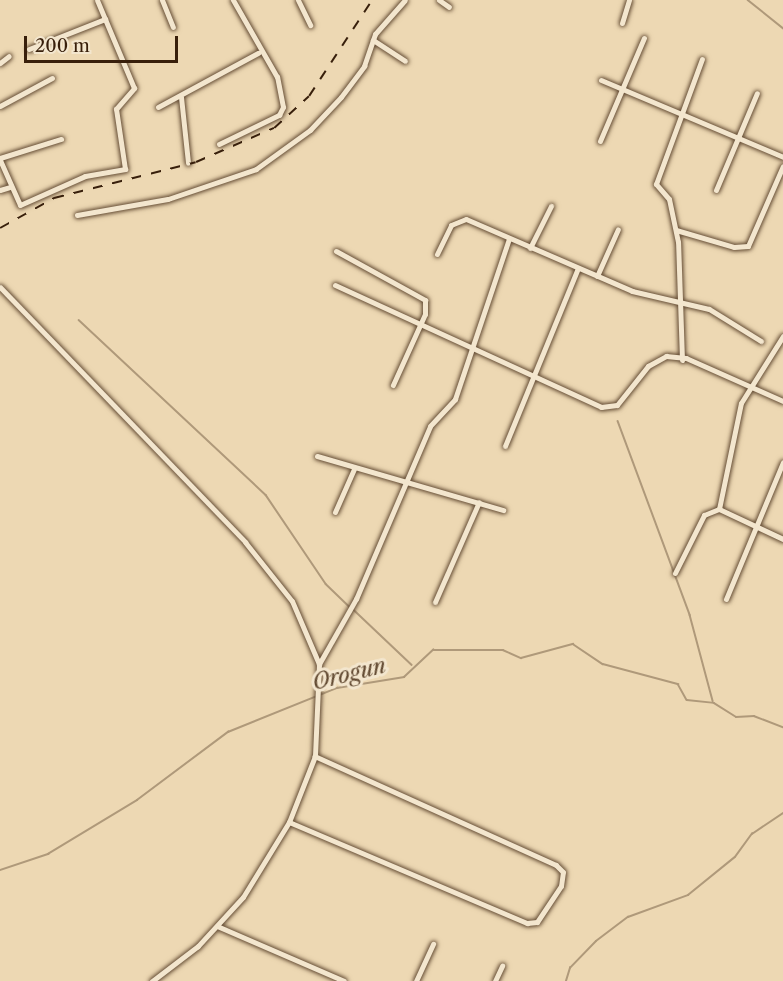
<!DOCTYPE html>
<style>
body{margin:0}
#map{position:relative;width:783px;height:981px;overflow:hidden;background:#edd8b3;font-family:"Libre Caslon Text",serif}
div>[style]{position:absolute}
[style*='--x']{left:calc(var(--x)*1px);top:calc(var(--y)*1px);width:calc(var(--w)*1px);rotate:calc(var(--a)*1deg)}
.stream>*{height:1.5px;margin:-0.75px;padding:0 0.75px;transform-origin:0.75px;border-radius:0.75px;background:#af997a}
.roads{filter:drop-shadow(0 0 2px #654d35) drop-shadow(0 0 2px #654d35)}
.street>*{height:5px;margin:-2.5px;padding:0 2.5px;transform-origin:2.5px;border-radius:2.5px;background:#f3e6ce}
.rail>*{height:1.5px;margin-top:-0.75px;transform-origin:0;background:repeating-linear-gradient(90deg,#381f0b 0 10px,transparent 0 20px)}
span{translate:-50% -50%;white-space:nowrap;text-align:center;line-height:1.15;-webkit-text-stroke:6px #f3e6ce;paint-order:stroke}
.water-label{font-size:22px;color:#624a32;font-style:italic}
.scale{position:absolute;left:24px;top:36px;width:154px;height:27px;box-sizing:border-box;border:3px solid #381f0b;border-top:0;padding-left:8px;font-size:18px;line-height:21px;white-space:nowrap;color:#381f0b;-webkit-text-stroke:4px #f3e6ce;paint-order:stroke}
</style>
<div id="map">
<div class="stream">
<i style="--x:748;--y:0;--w:45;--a:38.7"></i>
<i style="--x:79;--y:320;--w:256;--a:43.1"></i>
<i style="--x:266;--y:495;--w:107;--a:56"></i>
<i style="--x:326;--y:584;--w:32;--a:44"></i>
<i style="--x:618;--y:421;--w:207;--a:69.6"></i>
<i style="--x:690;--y:615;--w:89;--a:75"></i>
<i style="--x:353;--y:609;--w:81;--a:43.5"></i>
<i style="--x:0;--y:870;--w:51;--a:-18.4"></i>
<i style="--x:48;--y:854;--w:104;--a:-31.2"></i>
<i style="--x:137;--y:800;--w:114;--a:-36.8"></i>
<i style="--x:228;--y:732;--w:118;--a:-22"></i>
<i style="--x:337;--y:688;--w:68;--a:-9.3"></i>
<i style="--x:404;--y:677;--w:40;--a:-43"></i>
<i style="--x:433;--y:650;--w:70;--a:0"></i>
<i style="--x:503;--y:650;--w:20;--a:24"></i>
<i style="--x:521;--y:658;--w:54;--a:-15.1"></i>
<i style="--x:573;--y:644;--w:36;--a:34"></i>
<i style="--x:603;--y:664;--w:78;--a:14.9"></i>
<i style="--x:678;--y:684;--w:18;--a:61"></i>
<i style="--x:687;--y:700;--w:27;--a:6"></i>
<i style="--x:714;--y:703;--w:26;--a:32"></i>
<i style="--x:736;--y:717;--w:18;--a:-3"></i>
<i style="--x:754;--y:716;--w:31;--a:21"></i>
<i style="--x:566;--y:981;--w:14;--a:-73"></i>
<i style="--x:570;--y:968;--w:37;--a:-46"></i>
<i style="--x:596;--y:941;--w:40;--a:-37"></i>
<i style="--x:628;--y:917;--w:64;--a:-20.1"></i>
<i style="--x:688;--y:895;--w:60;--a:-39"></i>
<i style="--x:735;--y:857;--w:29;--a:-54"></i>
<i style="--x:752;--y:834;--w:37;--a:-34"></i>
</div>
<div class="roads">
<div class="street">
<i style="--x:162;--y:0;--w:29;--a:68"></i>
<i style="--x:298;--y:0;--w:28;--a:64"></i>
<i style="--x:439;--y:0;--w:12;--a:35"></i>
<i style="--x:622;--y:23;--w:24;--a:-73"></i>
<i style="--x:373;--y:40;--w:38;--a:33"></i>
<i style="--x:29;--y:49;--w:82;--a:-21.5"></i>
<i style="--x:0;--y:63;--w:11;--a:-38"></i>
<i style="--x:601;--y:80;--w:198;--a:22.9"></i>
<i style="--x:181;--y:97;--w:66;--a:83.9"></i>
<i style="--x:0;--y:106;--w:59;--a:-28.3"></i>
<i style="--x:158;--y:107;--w:114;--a:-28.4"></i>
<i style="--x:600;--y:141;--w:112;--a:-66.9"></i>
<i style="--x:219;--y:144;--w:67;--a:-25.8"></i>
<i style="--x:279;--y:115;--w:9;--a:-63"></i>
<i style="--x:283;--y:107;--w:31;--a:-101"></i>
<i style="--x:277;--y:77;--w:89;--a:-119.7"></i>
<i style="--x:0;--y:158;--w:64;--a:-17.3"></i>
<i style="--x:0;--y:160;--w:49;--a:66"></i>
<i style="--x:20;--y:205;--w:71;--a:-24"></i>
<i style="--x:85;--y:176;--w:41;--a:-9.9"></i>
<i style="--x:125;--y:169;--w:61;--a:-98.5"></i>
<i style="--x:116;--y:109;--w:28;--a:-49"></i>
<i style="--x:134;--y:88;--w:95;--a:-112.8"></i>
<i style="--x:0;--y:190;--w:10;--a:-17"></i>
<i style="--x:716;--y:190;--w:105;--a:-67.1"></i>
<i style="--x:77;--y:215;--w:92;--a:-10"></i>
<i style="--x:168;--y:199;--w:93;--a:-18.8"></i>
<i style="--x:256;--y:169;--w:67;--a:-35.8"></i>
<i style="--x:310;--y:130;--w:45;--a:-46.8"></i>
<i style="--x:341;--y:97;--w:39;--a:-53"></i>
<i style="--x:364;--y:66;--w:34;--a:-71"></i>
<i style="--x:375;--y:34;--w:45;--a:-48.6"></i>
<i style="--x:676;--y:230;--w:60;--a:16.3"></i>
<i style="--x:734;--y:247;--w:14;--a:-4"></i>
<i style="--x:748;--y:246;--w:87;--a:-66.4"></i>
<i style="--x:530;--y:248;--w:47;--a:-63.4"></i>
<i style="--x:336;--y:251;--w:102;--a:28.8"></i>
<i style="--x:425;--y:300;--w:14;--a:90"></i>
<i style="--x:425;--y:314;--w:78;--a:114.3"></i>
<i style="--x:437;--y:254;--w:32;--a:-64"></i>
<i style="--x:451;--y:225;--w:16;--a:-22"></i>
<i style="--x:466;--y:219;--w:181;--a:23.4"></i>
<i style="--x:632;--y:291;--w:79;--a:13.2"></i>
<i style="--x:709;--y:309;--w:61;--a:31.6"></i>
<i style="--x:597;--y:276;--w:51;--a:-65.9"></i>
<i style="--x:335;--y:285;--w:293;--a:24.6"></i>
<i style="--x:601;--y:407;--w:16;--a:-7"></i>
<i style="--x:617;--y:405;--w:50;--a:-51.5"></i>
<i style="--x:648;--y:366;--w:21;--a:-29"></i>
<i style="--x:666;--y:356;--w:20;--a:6"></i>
<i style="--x:686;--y:358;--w:106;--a:23.9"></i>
<i style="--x:0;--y:287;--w:354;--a:46.1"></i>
<i style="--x:245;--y:542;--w:75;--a:51.5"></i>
<i style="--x:292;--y:601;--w:69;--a:66.8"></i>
<i style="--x:319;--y:664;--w:92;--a:92.5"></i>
<i style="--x:315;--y:756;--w:71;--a:111.5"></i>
<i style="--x:289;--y:822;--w:88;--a:121.5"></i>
<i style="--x:243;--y:897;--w:67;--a:132.6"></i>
<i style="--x:198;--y:946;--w:58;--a:142.7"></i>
<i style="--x:682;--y:360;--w:118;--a:-91.9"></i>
<i style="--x:678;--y:242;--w:44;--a:-101.8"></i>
<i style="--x:669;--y:199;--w:20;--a:-131"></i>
<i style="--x:656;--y:184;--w:133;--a:-69.8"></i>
<i style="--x:505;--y:446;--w:192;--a:-67.7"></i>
<i style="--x:317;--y:456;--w:194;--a:16.2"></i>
<i style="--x:719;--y:509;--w:71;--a:25.1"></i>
<i style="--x:335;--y:512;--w:47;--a:-66.2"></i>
<i style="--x:675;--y:573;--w:65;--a:-63.4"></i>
<i style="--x:704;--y:515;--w:16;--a:-22"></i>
<i style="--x:719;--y:509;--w:108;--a:-78.3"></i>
<i style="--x:741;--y:403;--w:79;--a:-57.9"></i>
<i style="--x:726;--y:599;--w:148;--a:-67.4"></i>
<i style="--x:435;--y:602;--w:109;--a:-66.3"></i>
<i style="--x:319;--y:664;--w:75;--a:-60.4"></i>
<i style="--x:356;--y:599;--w:188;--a:-66.8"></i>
<i style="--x:430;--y:426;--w:37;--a:-47"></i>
<i style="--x:455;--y:399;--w:169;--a:-71.4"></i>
<i style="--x:289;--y:822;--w:259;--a:23"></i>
<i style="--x:527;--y:923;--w:10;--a:-6"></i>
<i style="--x:537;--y:922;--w:43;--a:-56.3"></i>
<i style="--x:561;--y:886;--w:14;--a:-82"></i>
<i style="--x:563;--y:872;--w:10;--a:-135"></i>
<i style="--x:556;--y:865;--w:265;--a:-155.7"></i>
<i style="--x:217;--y:926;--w:138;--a:23.4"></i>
<i style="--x:416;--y:981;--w:41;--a:-65.3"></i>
<i style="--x:495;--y:981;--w:17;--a:-65"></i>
</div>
</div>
<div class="rail">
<i style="--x:0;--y:228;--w:62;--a:-29.1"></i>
<i style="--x:54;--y:198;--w:146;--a:-14.2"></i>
<i style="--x:196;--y:162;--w:85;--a:-23.6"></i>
<i style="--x:274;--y:128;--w:47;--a:-42.4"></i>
<i style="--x:309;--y:96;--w:115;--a:-56.7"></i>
</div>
<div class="water-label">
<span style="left:349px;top:674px;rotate:-14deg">Orogun</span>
</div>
<div class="scale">200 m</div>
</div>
